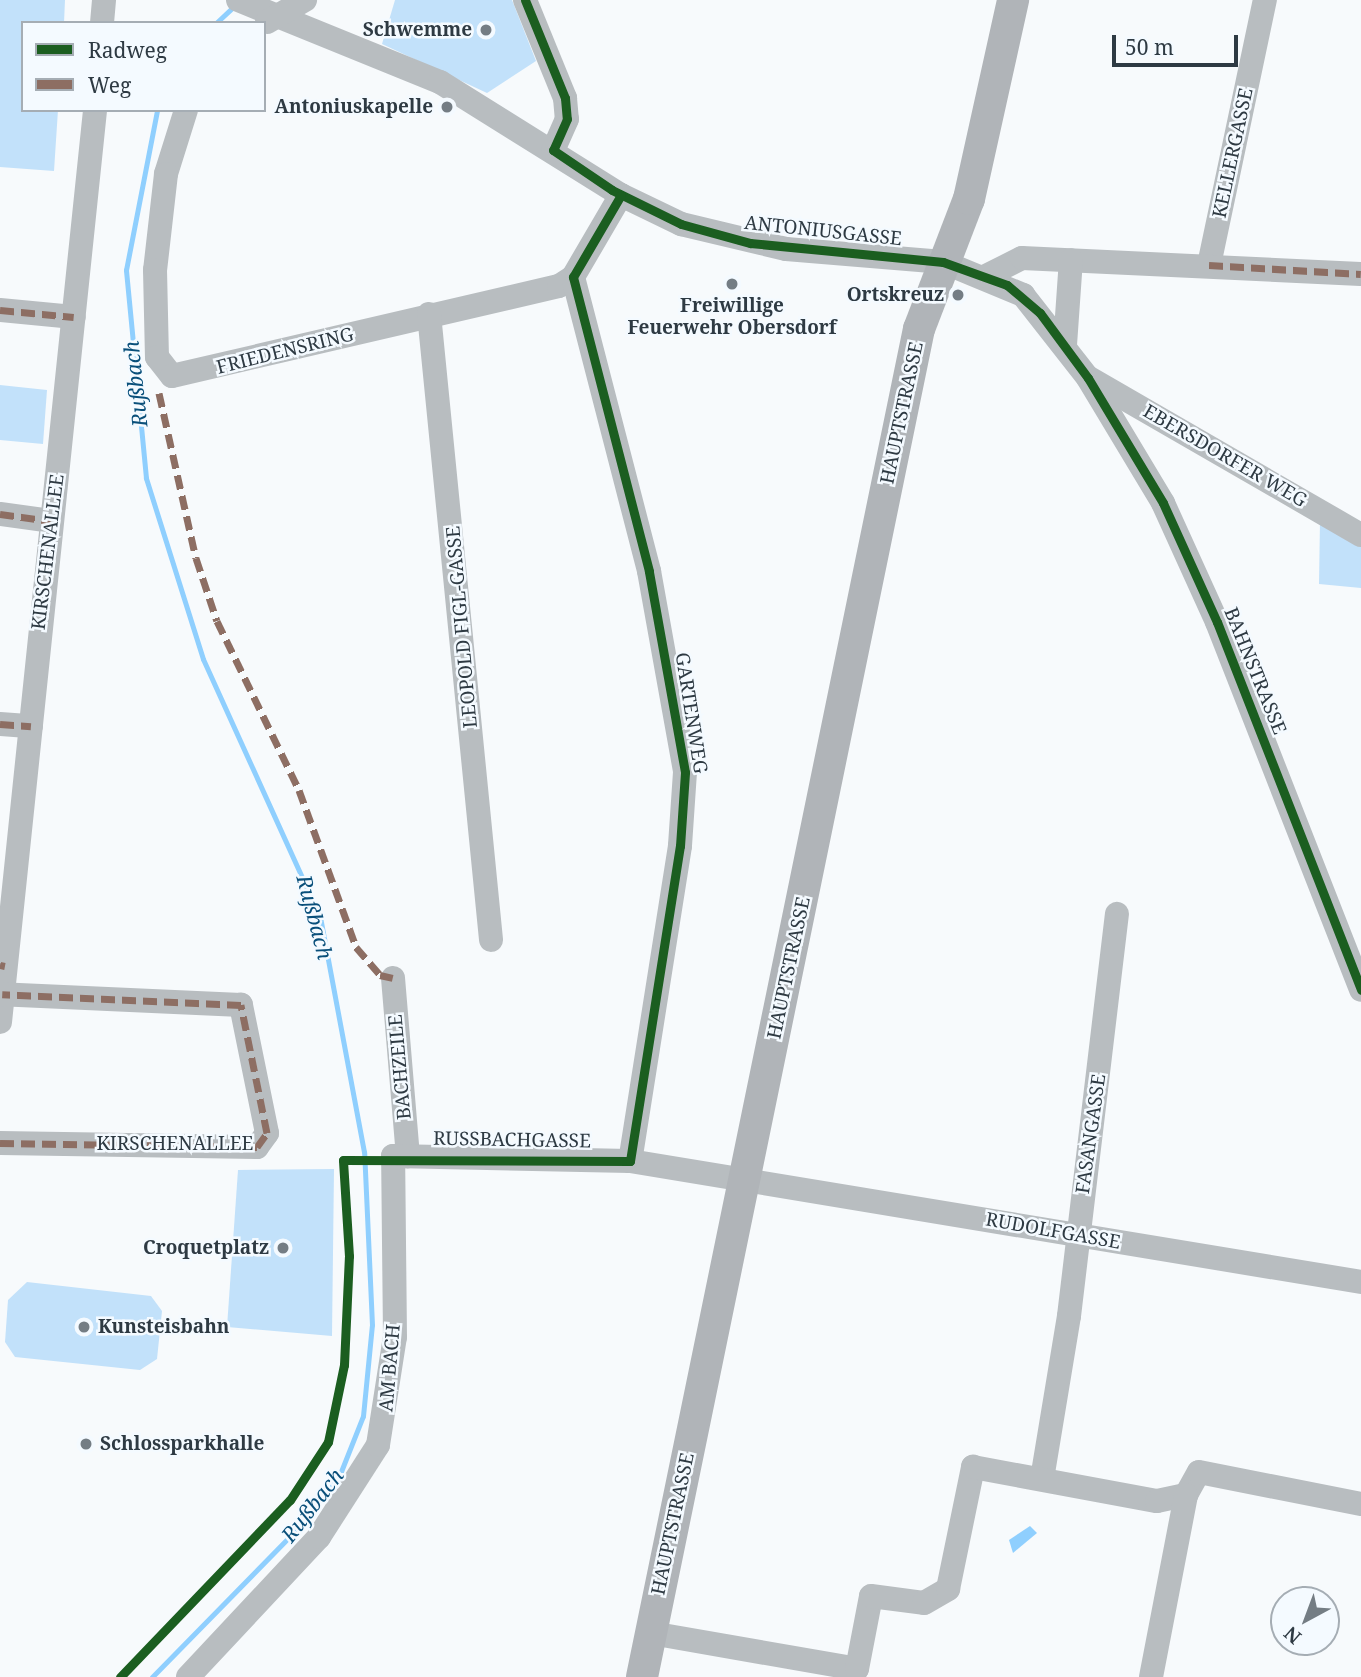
<!DOCTYPE html>
<meta charset="utf-8">
<style>
body{margin:0}
#map{position:relative;width:1361px;height:1677px;overflow:hidden;background:#f7fafc;font-family:"Noto Serif",serif}
div>[style]{position:absolute}
[style*='--x']{left:calc(var(--x)*1px);top:calc(var(--y)*1px);width:calc(var(--w)*1px);rotate:calc(var(--a)*1deg)}
.green>*{inset:0;background:#c2e1fa}
.water>*{inset:0;background:#8fcffe}
.stream>*{height:5px;margin:-2.5px;padding:0 2.5px;transform-origin:2.5px;border-radius:2.5px;background:#8fcffe}
.minor>*{height:24px;margin:-12px;padding:0 12px;transform-origin:12px;border-radius:12px;background:#b8bdc0}
.major>*{height:32px;margin:-16px;padding:0 16px;transform-origin:16px;border-radius:16px;background:#b0b4b8}
.quiet>*{height:7px;margin-top:-3.5px;transform-origin:0;background:repeating-linear-gradient(90deg,#8d6e63 0 14px,transparent 0 21px)}
.cycleway>*{height:9px;margin:-4.5px;padding:0 4.5px;transform-origin:4.5px;border-radius:4.5px;background:#1b5e20}
.dots>*{width:19px;height:19px;translate:-50% -50%;box-sizing:border-box;border:4px solid #f4faff;border-radius:50%}
span{translate:-50% -50%;white-space:nowrap;text-align:center;line-height:1.15;-webkit-text-stroke:5px #f4faff;paint-order:stroke}
.poi-label{font-size:19px;color:#2e3a43;font-weight:700}
.right{translate:-100% -50%;text-align:right}
.left{translate:0 -50%;text-align:left}
.street-label{font-size:19px;color:#2e3a43}
.water-label{font-size:21px;color:#094f7a;font-style:italic}
.legend{position:absolute;left:21px;top:21px;width:245px;height:91px;box-sizing:border-box;background:#f4faff;border:2px solid #a5adb4;margin:0;padding:9px 12px;list-style:none;font-size:21px;color:#2e3a43}
.legend li{display:flex;align-items:center;gap:14px;height:35px}
.legend b{width:35px;border:2px solid #a5adb4}
.north{position:absolute;left:1270px;top:1586px;width:70px;height:70px;box-sizing:border-box;background:#f4faff;border:2px solid #a5adb4;border-radius:50%;rotate:221deg;font-size:19px;font-weight:700;line-height:28px;text-align:center;color:#2e3a43}
.north::after{content:'';display:block;margin:auto;width:24px;height:32px;background:#747d84;clip-path:polygon(50% 0,100% 100%,50% 72%,0 100%)}
.scale{position:absolute;left:1112px;top:35px;width:126px;height:32px;box-sizing:border-box;border:4px solid #2e3a43;border-top:0;padding-left:9px;font-size:21px;line-height:24px;white-space:nowrap;color:#2e3a43;-webkit-text-stroke:5px #f4faff;paint-order:stroke}
</style>
<div id="map">
<div class="green">
<i style="clip-path:polygon(0 0,65px 0,64px 23px,23px 23px,23px 110px,58px 110px,54px 171px,0 167px)"></i>
<i style="clip-path:polygon(395px 0,512px 0,536px 61px,487px 93px,382px 44px)"></i>
<i style="clip-path:polygon(0 385px,47px 390px,43px 444px,0 440px)"></i>
<i style="clip-path:polygon(1320px 520px,1361px 545px,1361px 588px,1319px 584px)"></i>
<i style="clip-path:polygon(334px 1169px,332px 1336px,227px 1327px,238px 1170px)"></i>
<i style="clip-path:polygon(27px 1282px,151px 1296px,162px 1311px,157px 1359px,140px 1370px,15px 1357px,5px 1342px,8px 1300px)"></i>
</div>
<div class="water">
<i style="clip-path:polygon(1030px 1526px,1037px 1533px,1013px 1553px,1009px 1540px)"></i>
</div>
<div class="stream">
<i style="--x:216;--y:23;--w:25;--a:-43"></i>
<i style="--x:152;--y:1677;--w:211;--a:-45.6"></i>
<i style="--x:300;--y:1526;--w:66;--a:-52.4"></i>
<i style="--x:340;--y:1474;--w:62;--a:-68.4"></i>
<i style="--x:363;--y:1416;--w:91;--a:-84.4"></i>
<i style="--x:372;--y:1325;--w:173;--a:-92.6"></i>
<i style="--x:364;--y:1152;--w:239;--a:-100.6"></i>
<i style="--x:320;--y:917;--w:283;--a:-114.4"></i>
<i style="--x:203;--y:659;--w:190;--a:-107.5"></i>
<i style="--x:146;--y:478;--w:209;--a:-95.5"></i>
<i style="--x:126;--y:270;--w:163;--a:-79"></i>
</div>
<div class="minor">
<i style="--x:238;--y:0;--w:218;--a:22.1"></i>
<i style="--x:440;--y:82;--w:213;--a:32"></i>
<i style="--x:621;--y:195;--w:67;--a:25.8"></i>
<i style="--x:681;--y:224;--w:108;--a:13.4"></i>
<i style="--x:786;--y:249;--w:158;--a:4.7"></i>
<i style="--x:943;--y:262;--w:87;--a:22.4"></i>
<i style="--x:1023;--y:295;--w:105;--a:51.9"></i>
<i style="--x:1088;--y:378;--w:146;--a:59"></i>
<i style="--x:1163;--y:503;--w:131;--a:65.6"></i>
<i style="--x:1217;--y:622;--w:395;--a:68.6"></i>
<i style="--x:525;--y:0;--w:106;--a:67.8"></i>
<i style="--x:565;--y:98;--w:21;--a:85"></i>
<i style="--x:567;--y:119;--w:34;--a:114"></i>
<i style="--x:267;--y:22;--w:44;--a:-30.1"></i>
<i style="--x:102;--y:23;--w:23;--a:-85"></i>
<i style="--x:186;--y:110;--w:67;--a:107.4"></i>
<i style="--x:166;--y:174;--w:97;--a:96.5"></i>
<i style="--x:155;--y:270;--w:87;--a:88.7"></i>
<i style="--x:157;--y:357;--w:24;--a:52"></i>
<i style="--x:172;--y:376;--w:397;--a:-13.1"></i>
<i style="--x:559;--y:286;--w:17;--a:-33"></i>
<i style="--x:573;--y:277;--w:95;--a:-59.7"></i>
<i style="--x:1209;--y:265;--w:271;--a:-78.1"></i>
<i style="--x:986;--y:276;--w:40;--a:-26.6"></i>
<i style="--x:1022;--y:258;--w:339;--a:2.7"></i>
<i style="--x:573;--y:277;--w:304;--a:75.5"></i>
<i style="--x:649;--y:571;--w:204;--a:79.8"></i>
<i style="--x:685;--y:772;--w:74;--a:93.9"></i>
<i style="--x:680;--y:846;--w:319;--a:99"></i>
<i style="--x:0;--y:310;--w:74;--a:5.4"></i>
<i style="--x:429;--y:314;--w:629;--a:84.34"></i>
<i style="--x:1065;--y:345;--w:85;--a:-86"></i>
<i style="--x:1089;--y:378;--w:314;--a:30"></i>
<i style="--x:0;--y:514;--w:51;--a:7.8"></i>
<i style="--x:0;--y:724;--w:31;--a:4"></i>
<i style="--x:393;--y:978;--w:179;--a:85.2"></i>
<i style="--x:0;--y:1022;--w:917;--a:-84.05"></i>
<i style="--x:0;--y:1143;--w:257;--a:0.9"></i>
<i style="--x:257;--y:1147;--w:17;--a:-54"></i>
<i style="--x:267;--y:1133;--w:131;--a:-101.5"></i>
<i style="--x:241;--y:1005;--w:239;--a:-177.4"></i>
<i style="--x:1042;--y:1479;--w:165;--a:-80.6"></i>
<i style="--x:1069;--y:1316;--w:405;--a:-83.2"></i>
<i style="--x:651;--y:1633;--w:209;--a:9.9"></i>
<i style="--x:857;--y:1669;--w:74;--a:-79.1"></i>
<i style="--x:871;--y:1596;--w:53;--a:7.5"></i>
<i style="--x:924;--y:1603;--w:28;--a:-30"></i>
<i style="--x:948;--y:1589;--w:125;--a:-78.4"></i>
<i style="--x:973;--y:1467;--w:187;--a:10.5"></i>
<i style="--x:1157;--y:1501;--w:30;--a:-12"></i>
<i style="--x:1186;--y:1495;--w:26;--a:-61"></i>
<i style="--x:1199;--y:1472;--w:165;--a:11.2"></i>
<i style="--x:188;--y:1677;--w:192;--a:-46.9"></i>
<i style="--x:319;--y:1537;--w:109;--a:-57.3"></i>
<i style="--x:378;--y:1445;--w:109;--a:-81.1"></i>
<i style="--x:395;--y:1337;--w:181;--a:-90.6"></i>
<i style="--x:393;--y:1156;--w:237;--a:1.2"></i>
<i style="--x:630;--y:1161;--w:741;--a:9.4"></i>
<i style="--x:1151;--y:1677;--w:185;--a:-79.1"></i>
</div>
<div class="major">
<i style="--x:642;--y:1677;--w:1376;--a:-78.39"></i>
<i style="--x:919;--y:329;--w:139;--a:-69"></i>
<i style="--x:969;--y:199;--w:204;--a:-77.5"></i>
</div>
<div class="quiet">
<i style="--x:1209;--y:265;--w:152;--a:3.4"></i>
<i style="--x:0;--y:310;--w:74;--a:5.4"></i>
<i style="--x:159;--y:393;--w:169;--a:77.4"></i>
<i style="--x:196;--y:558;--w:66;--a:71.6"></i>
<i style="--x:217;--y:621;--w:188;--a:64.1"></i>
<i style="--x:299;--y:790;--w:167;--a:70"></i>
<i style="--x:356;--y:947;--w:37;--a:49"></i>
<i style="--x:380;--y:975;--w:13;--a:13"></i>
<i style="--x:0;--y:514;--w:51;--a:7.8"></i>
<i style="--x:0;--y:724;--w:31;--a:4"></i>
<i style="--x:0;--y:965;--w:5;--a:11"></i>
<i style="--x:0;--y:1143;--w:257;--a:0.9"></i>
<i style="--x:257;--y:1147;--w:17;--a:-54"></i>
<i style="--x:267;--y:1133;--w:131;--a:-101.5"></i>
<i style="--x:241;--y:1005;--w:239;--a:-177.4"></i>
</div>
<div class="cycleway">
<i style="--x:525;--y:0;--w:106;--a:67.8"></i>
<i style="--x:565;--y:98;--w:21;--a:85"></i>
<i style="--x:567;--y:119;--w:34;--a:114"></i>
<i style="--x:553;--y:150;--w:71;--a:34.1"></i>
<i style="--x:612;--y:190;--w:77;--a:26.2"></i>
<i style="--x:681;--y:224;--w:72;--a:15.4"></i>
<i style="--x:750;--y:243;--w:194;--a:5.6"></i>
<i style="--x:943;--y:262;--w:68;--a:19.8"></i>
<i style="--x:1007;--y:285;--w:43;--a:40.3"></i>
<i style="--x:1040;--y:313;--w:81;--a:53.6"></i>
<i style="--x:1088;--y:378;--w:146;--a:59"></i>
<i style="--x:1163;--y:503;--w:131;--a:65.6"></i>
<i style="--x:1217;--y:622;--w:395;--a:68.6"></i>
<i style="--x:120;--y:1677;--w:245;--a:-46.2"></i>
<i style="--x:290;--y:1500;--w:69;--a:-56.8"></i>
<i style="--x:328;--y:1442;--w:79;--a:-78.3"></i>
<i style="--x:344;--y:1365;--w:109;--a:-87.4"></i>
<i style="--x:349;--y:1256;--w:96;--a:-93.6"></i>
<i style="--x:343;--y:1160;--w:287;--a:0.2"></i>
<i style="--x:630;--y:1161;--w:319;--a:-81"></i>
<i style="--x:680;--y:846;--w:74;--a:-86.1"></i>
<i style="--x:685;--y:772;--w:204;--a:-100.2"></i>
<i style="--x:649;--y:571;--w:304;--a:-104.5"></i>
<i style="--x:573;--y:277;--w:95;--a:-59.7"></i>
</div>
<div class="dots">
<i style="left:486px;top:30px;background:#747d84"></i>
<i style="left:447px;top:107px;background:#747d84"></i>
<i style="left:732px;top:284px;background:#747d84"></i>
<i style="left:958px;top:295px;background:#747d84"></i>
<i style="left:283px;top:1248px;background:#747d84"></i>
<i style="left:84px;top:1327px;background:#747d84"></i>
<i style="left:86px;top:1444px;background:#747d84"></i>
</div>
<div class="poi-label">
<span class="right" style="left:472px;top:30px">Schwemme</span>
<span class="right" style="left:433px;top:107px">Antoniuskapelle</span>
<span class="right" style="left:944px;top:295px">Ortskreuz</span>
<span style="left:732px;top:317px">Freiwillige<br>Feuerwehr Obersdorf</span>
<span class="right" style="left:269px;top:1248px">Croquetplatz</span>
<span class="left" style="left:98px;top:1327px">Kunsteisbahn</span>
<span class="left" style="left:100px;top:1444px">Schlossparkhalle</span>
</div>
<div class="street-label">
<span style="left:1233px;top:153px;rotate:-78deg">KELLERGASSE</span>
<span style="left:823px;top:231px;rotate:6deg">ANTONIUSGASSE</span>
<span style="left:285px;top:351px;rotate:-14deg">FRIEDENSRING</span>
<span style="left:902px;top:413px;rotate:-78deg">HAUPTSTRASSE</span>
<span style="left:1225px;top:456px;rotate:30deg">EBERSDORFER WEG</span>
<span style="left:48px;top:552px;rotate:-83deg">KIRSCHENALLEE</span>
<span style="left:462px;top:627px;rotate:-95deg">LEOPOLD FIGL-GASSE</span>
<span style="left:1255px;top:671px;rotate:68deg">BAHNSTRASSE</span>
<span style="left:691px;top:713px;rotate:81deg">GARTENWEG</span>
<span style="left:789px;top:968px;rotate:-78deg">HAUPTSTRASSE</span>
<span style="left:400px;top:1067px;rotate:-95deg">BACHZEILE</span>
<span style="left:1091px;top:1134px;rotate:-82deg">FASANGASSE</span>
<span style="left:512px;top:1140px;rotate:1deg">RUSSBACHGASSE</span>
<span style="left:175px;top:1144px">KIRSCHENALLEE</span>
<span style="left:1053px;top:1231px;rotate:10deg">RUDOLFGASSE</span>
<span style="left:390px;top:1368px;rotate:-85deg">AM BACH</span>
<span style="left:673px;top:1524px;rotate:-78deg">HAUPTSTRASSE</span>
</div>
<div class="water-label">
<span style="left:135px;top:384px;rotate:-96deg">Rußbach</span>
<span style="left:315px;top:917px;rotate:75deg">Rußbach</span>
<span style="left:312px;top:1505px;rotate:-52deg">Rußbach</span>
</div>
<ul class="legend">
<li><b style="height:9px;background:#1b5e20"></b>Radweg</li>
<li><b style="height:9px;background:#8d6e63"></b>Weg</li>
</ul>
<div class="north">N</div>
<div class="scale">50 m</div>
</div>
